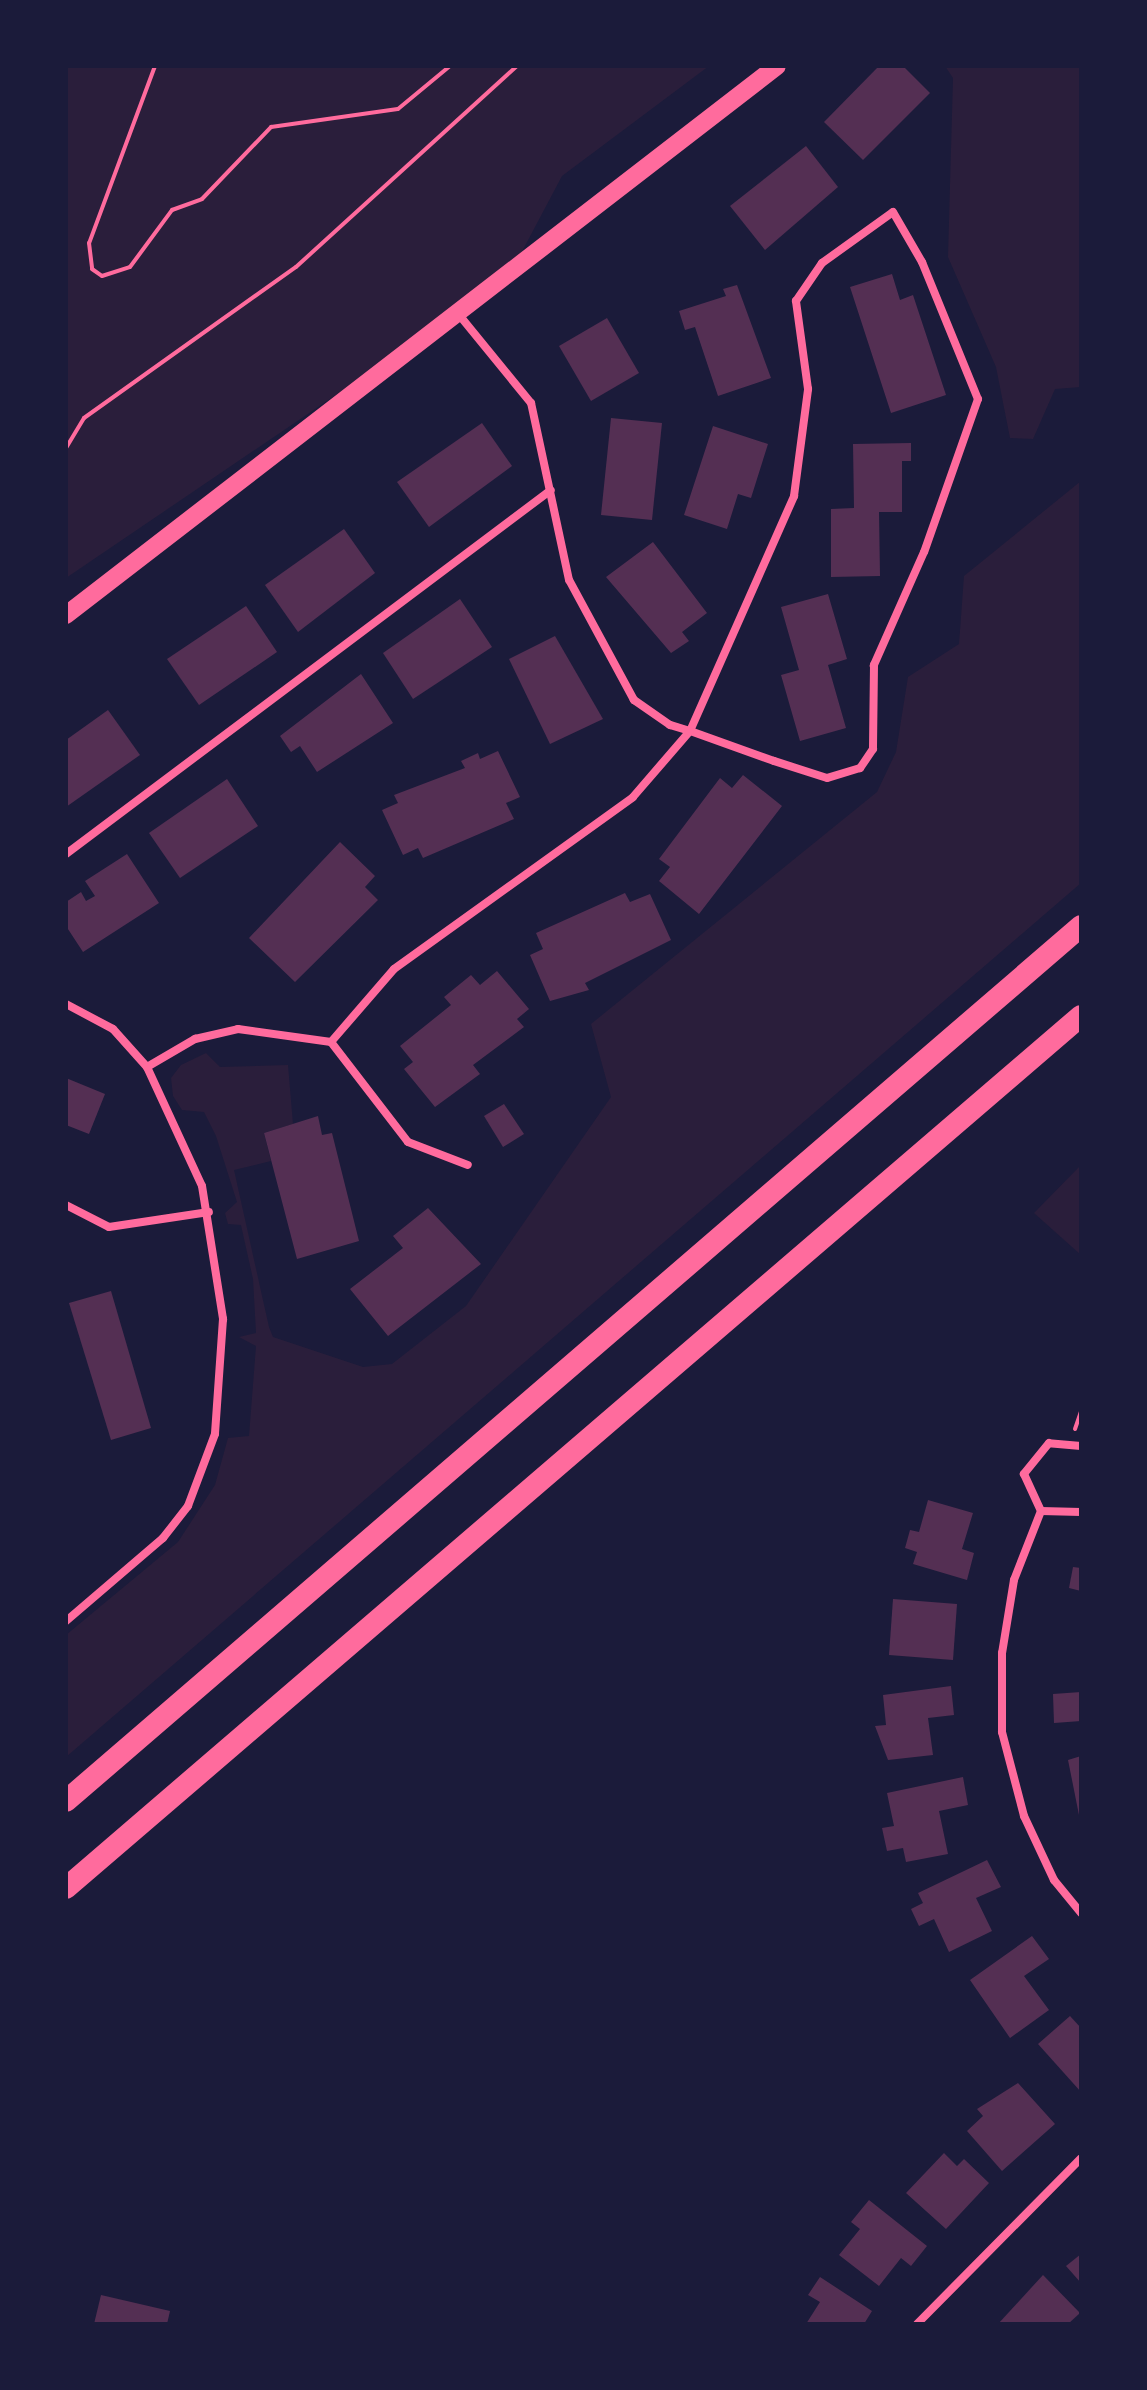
<!DOCTYPE html>
<style>
body{margin:0}
#map{position:relative;width:1147px;height:2390px;overflow:hidden;background:#1b1b3a;font-family:Signika,sans-serif}
div>[style]{position:absolute}
[style*='--x']{left:calc(var(--x)*1px);top:calc(var(--y)*1px);width:calc(var(--w)*1px);rotate:calc(var(--a)*1deg)}
.green>*{inset:0;background:#2a1e3b}
.building>*{inset:0;background:#542f53}
.path>*{height:4px;margin:-2px;padding:0 2px;transform-origin:2px;border-radius:2px;background:#ff6b9d}
.minor>*{height:8px;margin:-4px;padding:0 4px;transform-origin:4px;border-radius:4px;background:#ff6b9d}
.primary>*{height:18px;margin:-9px;padding:0 9px;transform-origin:9px;border-radius:9px;background:#ff6b9d}
.motorway>*{height:22px;margin:-11px;padding:0 11px;transform-origin:11px;border-radius:11px;background:#ff6b9d}
span{translate:-50% -50%;white-space:nowrap;text-align:center;line-height:1.15;-webkit-text-stroke:8px #1b1b3a;paint-order:stroke}
.frame{position:absolute;inset:0;border:68px solid #1b1b3a;pointer-events:none}
</style>
<div id="map">
<div class="green">
<i style="clip-path:polygon(66px 66px,709px 66px,562px 176px,508px 278px,66px 578px)"></i>
<i style="clip-path:polygon(945px 66px,1081px 66px,1081px 387px,1055px 389px,1033px 439px,1010px 438px,996px 367px,948px 257px,953px 78px)"></i>
<i style="clip-path:polygon(1081px 481px,1081px 883px,66px 1757px,66px 1635px,178px 1542px,215px 1485px,228px 1438px,249px 1436px,256px 1346px,239px 1337px,256px 1333px,253px 1279px,241px 1225px,228px 1224px,225px 1213px,237px 1202px,216px 1136px,204px 1112px,182px 1110px,173px 1096px,171px 1078px,181px 1065px,206px 1053px,220px 1067px,288px 1065px,293px 1124px,264px 1133px,271px 1161px,234px 1170px,269px 1327px,273px 1337px,363px 1367px,392px 1364px,466px 1306px,611px 1097px,591px 1024px,877px 792px,896px 752px,908px 677px,959px 644px,964px 576px)"></i>
<i style="clip-path:polygon(1081px 1165px,1081px 1255px,1034px 1213px)"></i>
</div>
<div class="building">
<i style="clip-path:polygon(879px 66px,903px 66px,930px 93px,863px 160px,824px 122px)"></i>
<i style="clip-path:polygon(806px 146px,838px 187px,765px 250px,730px 206px)"></i>
<i style="clip-path:polygon(892px 274px,900px 300px,913px 295px,946px 395px,891px 413px,850px 287px)"></i>
<i style="clip-path:polygon(737px 285px,771px 378px,718px 396px,695px 327px,685px 330px,679px 311px,726px 296px,723px 289px)"></i>
<i style="clip-path:polygon(607px 318px,639px 373px,591px 401px,559px 346px)"></i>
<i style="clip-path:polygon(611px 418px,662px 423px,652px 520px,601px 515px)"></i>
<i style="clip-path:polygon(482px 423px,512px 466px,429px 527px,397px 482px)"></i>
<i style="clip-path:polygon(713px 426px,768px 444px,751px 498px,738px 494px,727px 529px,684px 515px)"></i>
<i style="clip-path:polygon(911px 443px,911px 461px,902px 461px,902px 512px,879px 512px,880px 576px,831px 577px,831px 509px,854px 508px,853px 444px)"></i>
<i style="clip-path:polygon(344px 529px,375px 573px,298px 632px,265px 585px)"></i>
<i style="clip-path:polygon(653px 542px,707px 613px,682px 632px,689px 641px,671px 653px,606px 577px)"></i>
<i style="clip-path:polygon(828px 594px,847px 659px,828px 665px,846px 728px,800px 741px,781px 675px,799px 670px,781px 607px)"></i>
<i style="clip-path:polygon(460px 599px,492px 647px,413px 699px,383px 653px)"></i>
<i style="clip-path:polygon(246px 606px,277px 652px,199px 705px,167px 659px)"></i>
<i style="clip-path:polygon(555px 636px,603px 719px,550px 744px,509px 659px)"></i>
<i style="clip-path:polygon(361px 674px,393px 723px,317px 772px,300px 746px,291px 752px,280px 736px)"></i>
<i style="clip-path:polygon(108px 710px,140px 755px,66px 807px,66px 740px)"></i>
<i style="clip-path:polygon(498px 751px,520px 797px,506px 803px,514px 819px,423px 858px,418px 848px,403px 855px,382px 810px,398px 803px,394px 795px,465px 768px,461px 761px,478px 753px,480px 759px)"></i>
<i style="clip-path:polygon(743px 775px,782px 806px,699px 914px,659px 881px,670px 867px,659px 859px,720px 778px,732px 788px)"></i>
<i style="clip-path:polygon(227px 779px,258px 826px,180px 878px,149px 833px)"></i>
<i style="clip-path:polygon(340px 842px,375px 876px,365px 887px,378px 900px,295px 982px,249px 938px)"></i>
<i style="clip-path:polygon(127px 854px,159px 903px,83px 952px,66px 926px,66px 902px,81px 892px,86px 901px,95px 896px,85px 881px)"></i>
<i style="clip-path:polygon(625px 893px,630px 902px,650px 894px,671px 940px,585px 983px,589px 990px,550px 1001px,530px 955px,543px 949px,536px 933px)"></i>
<i style="clip-path:polygon(497px 971px,529px 1009px,517px 1019px,524px 1027px,473px 1065px,480px 1074px,435px 1107px,404px 1069px,413px 1062px,400px 1046px,451px 1005px,444px 997px,471px 975px,480px 985px)"></i>
<i style="clip-path:polygon(66px 1078px,105px 1094px,89px 1134px,66px 1125px)"></i>
<i style="clip-path:polygon(504px 1104px,524px 1134px,503px 1147px,484px 1116px)"></i>
<i style="clip-path:polygon(318px 1116px,322px 1135px,332px 1133px,359px 1241px,297px 1259px,264px 1133px)"></i>
<i style="clip-path:polygon(428px 1208px,481px 1264px,388px 1336px,350px 1289px,403px 1248px,393px 1236px)"></i>
<i style="clip-path:polygon(111px 1291px,151px 1428px,111px 1440px,69px 1303px)"></i>
<i style="clip-path:polygon(928px 1500px,973px 1513px,962px 1549px,974px 1553px,967px 1580px,913px 1564px,917px 1552px,905px 1548px,910px 1530px,919px 1532px)"></i>
<i style="clip-path:polygon(1073px 1567px,1081px 1568px,1081px 1591px,1069px 1588px)"></i>
<i style="clip-path:polygon(893px 1599px,957px 1604px,953px 1660px,889px 1655px)"></i>
<i style="clip-path:polygon(951px 1686px,954px 1715px,928px 1718px,933px 1755px,888px 1760px,875px 1726px,886px 1725px,883px 1695px)"></i>
<i style="clip-path:polygon(1081px 1692px,1081px 1721px,1054px 1723px,1053px 1694px)"></i>
<i style="clip-path:polygon(1081px 1756px,1081px 1820px,1080px 1820px,1068px 1760px)"></i>
<i style="clip-path:polygon(963px 1777px,968px 1805px,939px 1811px,948px 1854px,906px 1862px,903px 1848px,887px 1851px,882px 1828px,894px 1826px,887px 1793px)"></i>
<i style="clip-path:polygon(987px 1860px,1001px 1887px,976px 1898px,992px 1931px,949px 1952px,934px 1919px,919px 1926px,911px 1909px,923px 1903px,918px 1893px)"></i>
<i style="clip-path:polygon(1032px 1936px,1049px 1959px,1024px 1976px,1049px 2010px,1010px 2038px,970px 1980px)"></i>
<i style="clip-path:polygon(1070px 2016px,1081px 2028px,1081px 2092px,1038px 2044px)"></i>
<i style="clip-path:polygon(1018px 2083px,1055px 2124px,1002px 2171px,967px 2131px,983px 2116px,977px 2109px)"></i>
<i style="clip-path:polygon(944px 2153px,957px 2166px,964px 2159px,989px 2183px,946px 2229px,906px 2193px)"></i>
<i style="clip-path:polygon(869px 2200px,927px 2246px,911px 2266px,901px 2258px,879px 2286px,839px 2255px,860px 2229px,851px 2222px)"></i>
<i style="clip-path:polygon(1081px 2254px,1081px 2283px,1066px 2266px)"></i>
<i style="clip-path:polygon(1043px 2275px,1080px 2313px,1068px 2324px,998px 2324px)"></i>
<i style="clip-path:polygon(820px 2277px,872px 2311px,864px 2324px,806px 2324px,820px 2302px,808px 2295px)"></i>
<i style="clip-path:polygon(101px 2295px,170px 2311px,167px 2324px,94px 2324px)"></i>
</div>
<div class="path">
<i style="--x:155;--y:66;--w:189;--a:110.4"></i>
<i style="--x:89;--y:243;--w:26;--a:83"></i>
<i style="--x:92;--y:269;--w:12;--a:35"></i>
<i style="--x:102;--y:276;--w:29;--a:-18"></i>
<i style="--x:130;--y:267;--w:71;--a:-53.6"></i>
<i style="--x:172;--y:210;--w:32;--a:-20"></i>
<i style="--x:202;--y:199;--w:100;--a:-46.2"></i>
<i style="--x:271;--y:127;--w:128;--a:-8.1"></i>
<i style="--x:398;--y:109;--w:67;--a:-39.6"></i>
<i style="--x:66;--y:448;--w:35;--a:-59"></i>
<i style="--x:84;--y:418;--w:260;--a:-35.5"></i>
<i style="--x:296;--y:267;--w:299;--a:-42.3"></i>
<i style="--x:1075;--y:1429;--w:18;--a:-71"></i>
</div>
<div class="minor">
<i style="--x:66;--y:854;--w:606;--a:-36.89"></i>
<i style="--x:66;--y:1004;--w:53;--a:28"></i>
<i style="--x:113;--y:1029;--w:51;--a:48.2"></i>
<i style="--x:147;--y:1067;--w:131;--a:65.2"></i>
<i style="--x:202;--y:1186;--w:135;--a:81"></i>
<i style="--x:223;--y:1319;--w:115;--a:94"></i>
<i style="--x:215;--y:1434;--w:77;--a:110.6"></i>
<i style="--x:188;--y:1506;--w:41;--a:128"></i>
<i style="--x:163;--y:1538;--w:128;--a:139.4"></i>
<i style="--x:331;--y:1042;--w:96;--a:-49.2"></i>
<i style="--x:394;--y:969;--w:294;--a:-35.7"></i>
<i style="--x:633;--y:797;--w:87;--a:-49.2"></i>
<i style="--x:690;--y:731;--w:257;--a:-66.1"></i>
<i style="--x:794;--y:496;--w:108;--a:-82.5"></i>
<i style="--x:808;--y:389;--w:89;--a:-97.8"></i>
<i style="--x:796;--y:301;--w:46;--a:-55.6"></i>
<i style="--x:822;--y:263;--w:87;--a:-35.7"></i>
<i style="--x:893;--y:212;--w:58;--a:59.9"></i>
<i style="--x:922;--y:262;--w:148;--a:67.8"></i>
<i style="--x:978;--y:399;--w:162;--a:109.4"></i>
<i style="--x:924;--y:552;--w:124;--a:113.9"></i>
<i style="--x:874;--y:665;--w:84;--a:90.7"></i>
<i style="--x:873;--y:749;--w:23;--a:124"></i>
<i style="--x:860;--y:768;--w:34;--a:163"></i>
<i style="--x:827;--y:778;--w:56;--a:-162.2"></i>
<i style="--x:774;--y:761;--w:89;--a:-160.3"></i>
<i style="--x:690;--y:731;--w:21;--a:-163"></i>
<i style="--x:670;--y:725;--w:44;--a:-145.2"></i>
<i style="--x:634;--y:700;--w:136;--a:-118.4"></i>
<i style="--x:569;--y:580;--w:181;--a:-102.1"></i>
<i style="--x:531;--y:403;--w:112;--a:-129.2"></i>
<i style="--x:147;--y:1067;--w:56;--a:-30.3"></i>
<i style="--x:195;--y:1039;--w:44;--a:-13.1"></i>
<i style="--x:238;--y:1029;--w:94;--a:8"></i>
<i style="--x:331;--y:1042;--w:126;--a:52.4"></i>
<i style="--x:408;--y:1142;--w:64;--a:21"></i>
<i style="--x:66;--y:1205;--w:48;--a:27.1"></i>
<i style="--x:109;--y:1227;--w:101;--a:-8.5"></i>
<i style="--x:1081;--y:1446;--w:32;--a:-175"></i>
<i style="--x:1049;--y:1443;--w:40;--a:129"></i>
<i style="--x:1024;--y:1474;--w:41;--a:65.3"></i>
<i style="--x:1041;--y:1511;--w:40;--a:1.4"></i>
<i style="--x:1041;--y:1511;--w:74;--a:111.4"></i>
<i style="--x:1014;--y:1580;--w:74;--a:99.3"></i>
<i style="--x:1002;--y:1653;--w:79;--a:90"></i>
<i style="--x:1002;--y:1732;--w:87;--a:75.3"></i>
<i style="--x:1024;--y:1816;--w:71;--a:64.9"></i>
<i style="--x:1054;--y:1880;--w:43;--a:50.7"></i>
<i style="--x:917;--y:2324;--w:233;--a:-45.3"></i>
</div>
<div class="primary">
<i style="--x:66;--y:615;--w:898;--a:-37.67"></i>
</div>
<div class="motorway">
<i style="--x:66;--y:1801;--w:1340;--a:-40.76"></i>
<i style="--x:66;--y:1888;--w:1338;--a:-40.67"></i>
</div>
<div class="frame"></div>
</div>
